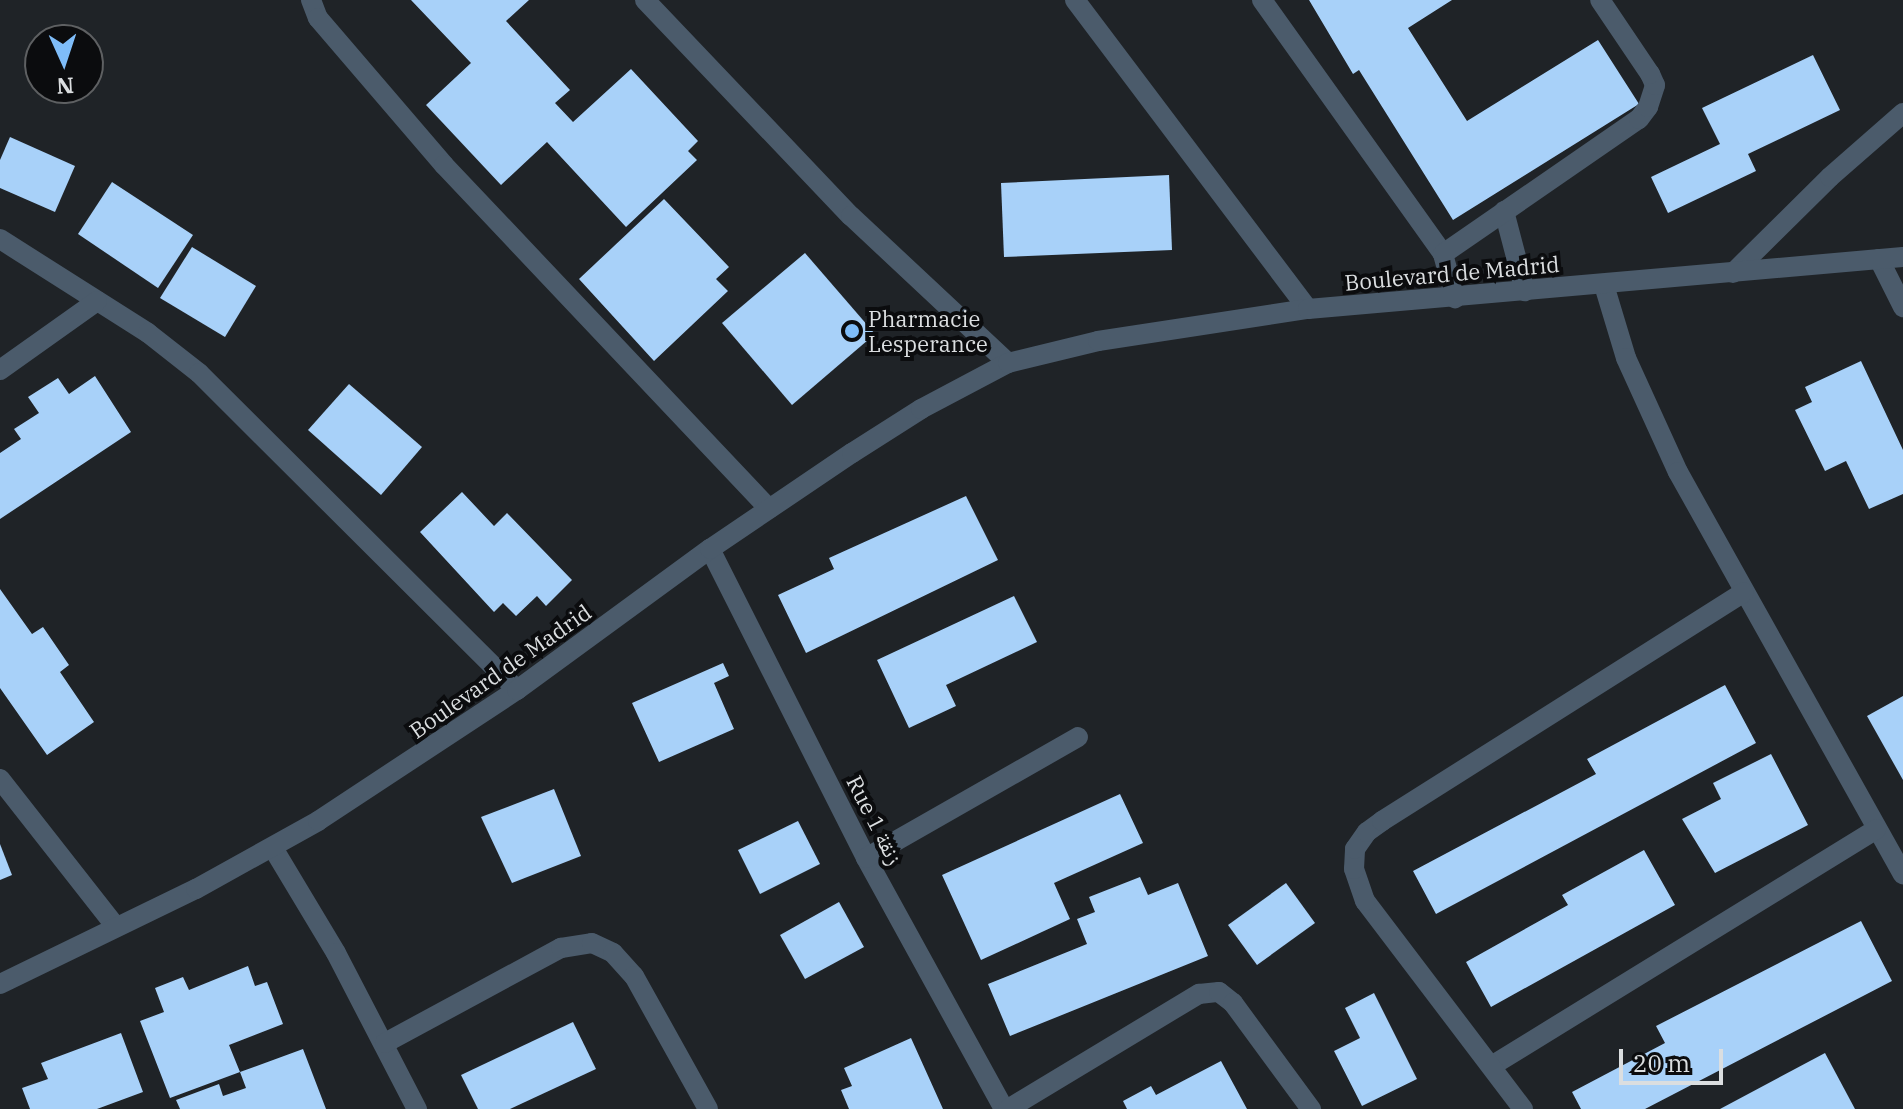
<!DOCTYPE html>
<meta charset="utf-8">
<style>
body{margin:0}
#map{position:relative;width:1903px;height:1109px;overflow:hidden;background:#1f2327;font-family:"IBM Plex Serif","Noto Naskh Arabic",serif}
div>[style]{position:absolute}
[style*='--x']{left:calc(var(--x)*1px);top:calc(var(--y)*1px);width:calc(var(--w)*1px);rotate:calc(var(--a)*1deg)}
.building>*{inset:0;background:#a8d1f9}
.minor>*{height:20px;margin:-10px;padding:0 10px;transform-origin:10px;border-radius:10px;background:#4b5b6b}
.dots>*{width:22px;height:22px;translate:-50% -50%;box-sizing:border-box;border:4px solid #0b0c0e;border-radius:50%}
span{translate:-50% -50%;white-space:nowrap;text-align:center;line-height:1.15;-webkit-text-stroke:8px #0b0c0e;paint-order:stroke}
.street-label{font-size:22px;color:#dbdee0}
.poi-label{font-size:22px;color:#dbdee0}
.left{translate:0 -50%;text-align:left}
.north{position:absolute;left:24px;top:24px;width:80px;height:80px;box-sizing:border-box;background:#0b0c0e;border:2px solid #5e6062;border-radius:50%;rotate:177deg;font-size:22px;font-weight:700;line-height:32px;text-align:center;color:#dbdee0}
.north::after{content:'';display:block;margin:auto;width:28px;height:36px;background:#7fbdf9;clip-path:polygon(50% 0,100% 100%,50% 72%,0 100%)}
.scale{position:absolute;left:1619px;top:1049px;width:104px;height:36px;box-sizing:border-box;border:4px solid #dbdee0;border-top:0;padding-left:10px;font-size:24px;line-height:28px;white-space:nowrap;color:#dbdee0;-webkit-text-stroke:6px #0b0c0e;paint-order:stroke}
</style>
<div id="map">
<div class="building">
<i style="clip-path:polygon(411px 0,529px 0,506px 21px,570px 90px,555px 103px,573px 122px,631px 69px,698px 141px,688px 151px,697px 160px,626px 227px,547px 142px,501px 185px,426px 105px,471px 63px)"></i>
<i style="clip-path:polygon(1309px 0,1452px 0,1408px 28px,1467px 121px,1598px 40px,1639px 104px,1453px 220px,1359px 70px,1353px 74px)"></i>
<i style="clip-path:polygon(1813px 55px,1840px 110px,1748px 154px,1756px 171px,1668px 213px,1651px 177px,1720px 144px,1702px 108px)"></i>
<i style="clip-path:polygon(10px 137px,75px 166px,55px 212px,0 188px,0 160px)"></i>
<i style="clip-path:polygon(1169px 175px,1172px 250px,1004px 257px,1001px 183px)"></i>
<i style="clip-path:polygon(112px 182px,193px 235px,158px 288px,78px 234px)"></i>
<i style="clip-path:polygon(664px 199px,729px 267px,716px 279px,728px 291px,654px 361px,579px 279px)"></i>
<i style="clip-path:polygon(192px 247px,256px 286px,225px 337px,160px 298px)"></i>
<i style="clip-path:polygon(805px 253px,875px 334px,792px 405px,722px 323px)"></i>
<i style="clip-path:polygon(1861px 361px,1903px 450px,1903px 494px,1869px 509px,1846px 461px,1825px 471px,1795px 410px,1812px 402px,1805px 387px)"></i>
<i style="clip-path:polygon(95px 376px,131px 432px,0 519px,0 453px,21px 439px,14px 429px,39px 413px,28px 397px,58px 378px,69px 394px)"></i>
<i style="clip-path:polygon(349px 384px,422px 447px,381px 495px,308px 430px)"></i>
<i style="clip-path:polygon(462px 492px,494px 526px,507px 513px,572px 580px,546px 606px,537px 596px,516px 616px,503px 603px,494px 612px,420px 532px)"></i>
<i style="clip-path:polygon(966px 496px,998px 560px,806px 653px,778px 595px,834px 569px,829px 558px)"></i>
<i style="clip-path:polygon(0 589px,32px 634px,43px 627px,69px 665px,60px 672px,94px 722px,47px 755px,0 688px)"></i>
<i style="clip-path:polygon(1014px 596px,1037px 642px,946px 685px,956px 706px,909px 728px,877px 660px)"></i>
<i style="clip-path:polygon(723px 663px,729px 676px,714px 683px,734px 729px,659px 762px,632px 703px)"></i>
<i style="clip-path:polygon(1725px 685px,1756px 743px,1436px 914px,1413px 871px,1596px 774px,1587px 759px)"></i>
<i style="clip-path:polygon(1903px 696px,1903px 780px,1867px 716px)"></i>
<i style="clip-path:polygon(1771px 754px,1808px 825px,1715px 873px,1682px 819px,1721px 799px,1713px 783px)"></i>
<i style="clip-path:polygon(554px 789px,581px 856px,512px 883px,481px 817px)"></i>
<i style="clip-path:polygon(1120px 794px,1143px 843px,1054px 883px,1070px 919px,981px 960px,942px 875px)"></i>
<i style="clip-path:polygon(798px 821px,820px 864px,760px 894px,738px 850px)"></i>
<i style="clip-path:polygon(0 844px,12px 875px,0 880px)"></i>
<i style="clip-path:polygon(1644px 850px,1675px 905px,1491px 1007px,1466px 962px,1568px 905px,1562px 895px)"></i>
<i style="clip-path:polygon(1140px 877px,1148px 895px,1178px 883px,1208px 956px,1010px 1036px,988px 984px,1087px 944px,1077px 919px,1095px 912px,1089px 897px)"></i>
<i style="clip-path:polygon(1286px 883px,1315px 923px,1257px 965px,1228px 925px)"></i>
<i style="clip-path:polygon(839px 902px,864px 947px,805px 979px,780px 935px)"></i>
<i style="clip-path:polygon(1861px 921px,1892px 981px,1645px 1109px,1581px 1109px,1572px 1092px,1665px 1043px,1656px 1026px)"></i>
<i style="clip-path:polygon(248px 966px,255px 986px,267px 982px,283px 1024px,229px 1045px,240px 1072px,170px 1098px,140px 1021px,164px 1012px,155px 988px,183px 977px,189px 990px)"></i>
<i style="clip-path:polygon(1374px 993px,1417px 1079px,1362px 1106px,1334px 1051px,1360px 1038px,1345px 1008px)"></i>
<i style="clip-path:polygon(573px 1022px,596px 1069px,510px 1109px,478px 1109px,461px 1075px)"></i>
<i style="clip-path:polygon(121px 1033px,143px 1092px,97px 1109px,30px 1109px,22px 1088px,48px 1079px,41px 1063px)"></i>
<i style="clip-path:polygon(911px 1038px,943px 1109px,849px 1109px,841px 1090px,852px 1086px,844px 1068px)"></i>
<i style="clip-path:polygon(303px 1049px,326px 1109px,180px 1109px,176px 1100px,219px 1084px,223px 1096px,246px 1088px,240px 1072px)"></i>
<i style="clip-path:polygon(1825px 1053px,1855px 1109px,1720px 1109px)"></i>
<i style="clip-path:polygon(1221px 1061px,1247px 1109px,1127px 1109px,1123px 1101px,1151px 1086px,1156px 1095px)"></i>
</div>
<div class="minor">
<i style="--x:311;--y:0;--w:19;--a:69"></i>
<i style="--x:318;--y:18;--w:194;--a:49.4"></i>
<i style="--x:444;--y:165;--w:473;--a:46.6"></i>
<i style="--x:645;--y:0;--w:298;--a:46.4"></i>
<i style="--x:851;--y:216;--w:215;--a:43.1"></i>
<i style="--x:1075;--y:0;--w:387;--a:53"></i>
<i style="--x:1262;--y:0;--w:312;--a:54.5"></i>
<i style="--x:1443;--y:254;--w:46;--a:74.7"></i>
<i style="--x:1504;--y:211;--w:83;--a:75.3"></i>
<i style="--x:0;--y:239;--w:175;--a:32.4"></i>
<i style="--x:148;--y:333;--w:65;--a:38.1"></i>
<i style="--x:199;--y:373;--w:449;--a:44.9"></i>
<i style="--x:1443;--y:254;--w:238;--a:-34.6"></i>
<i style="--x:1639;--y:119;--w:15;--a:-53"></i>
<i style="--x:1648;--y:107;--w:23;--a:-72"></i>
<i style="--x:1655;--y:85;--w:12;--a:-114"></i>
<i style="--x:1650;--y:74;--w:89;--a:-124"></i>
<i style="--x:1879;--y:259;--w:54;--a:63.4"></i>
<i style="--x:1733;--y:273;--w:136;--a:-44.7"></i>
<i style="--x:1830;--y:177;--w:97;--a:-41.2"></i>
<i style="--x:1604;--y:285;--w:76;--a:73.2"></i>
<i style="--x:1626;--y:358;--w:125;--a:65.5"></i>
<i style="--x:1678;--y:472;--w:461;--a:60.8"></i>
<i style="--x:0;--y:370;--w:119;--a:-35.4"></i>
<i style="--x:710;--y:549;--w:346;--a:63.2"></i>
<i style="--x:866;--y:858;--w:286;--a:61.2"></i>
<i style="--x:0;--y:779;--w:188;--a:51.9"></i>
<i style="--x:273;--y:848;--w:122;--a:59"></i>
<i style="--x:336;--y:953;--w:176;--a:62.6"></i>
<i style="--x:866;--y:858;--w:244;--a:-29.7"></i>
<i style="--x:0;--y:984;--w:218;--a:-25.9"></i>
<i style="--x:196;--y:889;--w:140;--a:-29.1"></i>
<i style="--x:318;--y:821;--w:238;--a:-33.4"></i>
<i style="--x:517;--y:690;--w:239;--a:-36.2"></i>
<i style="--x:710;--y:549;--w:171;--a:-34.1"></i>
<i style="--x:852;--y:453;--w:82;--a:-32.5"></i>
<i style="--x:921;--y:409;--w:98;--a:-27.9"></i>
<i style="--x:1008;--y:363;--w:93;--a:-13.7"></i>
<i style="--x:1098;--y:341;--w:212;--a:-8.7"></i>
<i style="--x:1308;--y:309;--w:597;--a:-4.99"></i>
<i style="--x:385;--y:1043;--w:200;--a:-28.4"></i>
<i style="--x:561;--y:948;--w:31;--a:-9"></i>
<i style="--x:592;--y:943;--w:23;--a:25"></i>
<i style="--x:613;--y:953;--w:31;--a:48"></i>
<i style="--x:634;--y:976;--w:152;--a:60.9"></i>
<i style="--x:1493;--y:1065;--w:450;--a:-31.6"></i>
<i style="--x:1008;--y:1109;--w:223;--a:-31.1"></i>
<i style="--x:1199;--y:994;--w:20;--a:-6"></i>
<i style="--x:1219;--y:992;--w:18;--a:38"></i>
<i style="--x:1233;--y:1003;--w:132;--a:53.7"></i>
<i style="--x:1523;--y:1109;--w:261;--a:-127.2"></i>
<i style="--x:1365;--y:901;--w:34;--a:-109"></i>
<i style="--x:1354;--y:869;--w:20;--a:-87"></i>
<i style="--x:1355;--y:849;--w:21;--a:-55"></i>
<i style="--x:1367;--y:832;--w:19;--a:-36"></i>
<i style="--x:1382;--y:821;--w:428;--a:-32.3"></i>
</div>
<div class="dots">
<i style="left:852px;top:331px;background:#7fbdf9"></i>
</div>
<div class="street-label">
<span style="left:1452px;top:273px;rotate:-5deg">Boulevard de Madrid</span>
<span style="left:500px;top:671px;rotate:-35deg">Boulevard de Madrid</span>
<span style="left:875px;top:820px;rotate:63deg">Rue 1 زنقة</span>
</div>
<div class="poi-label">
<span class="left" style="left:868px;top:331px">Pharmacie<br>Lesperance</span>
</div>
<div class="north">N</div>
<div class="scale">20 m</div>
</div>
